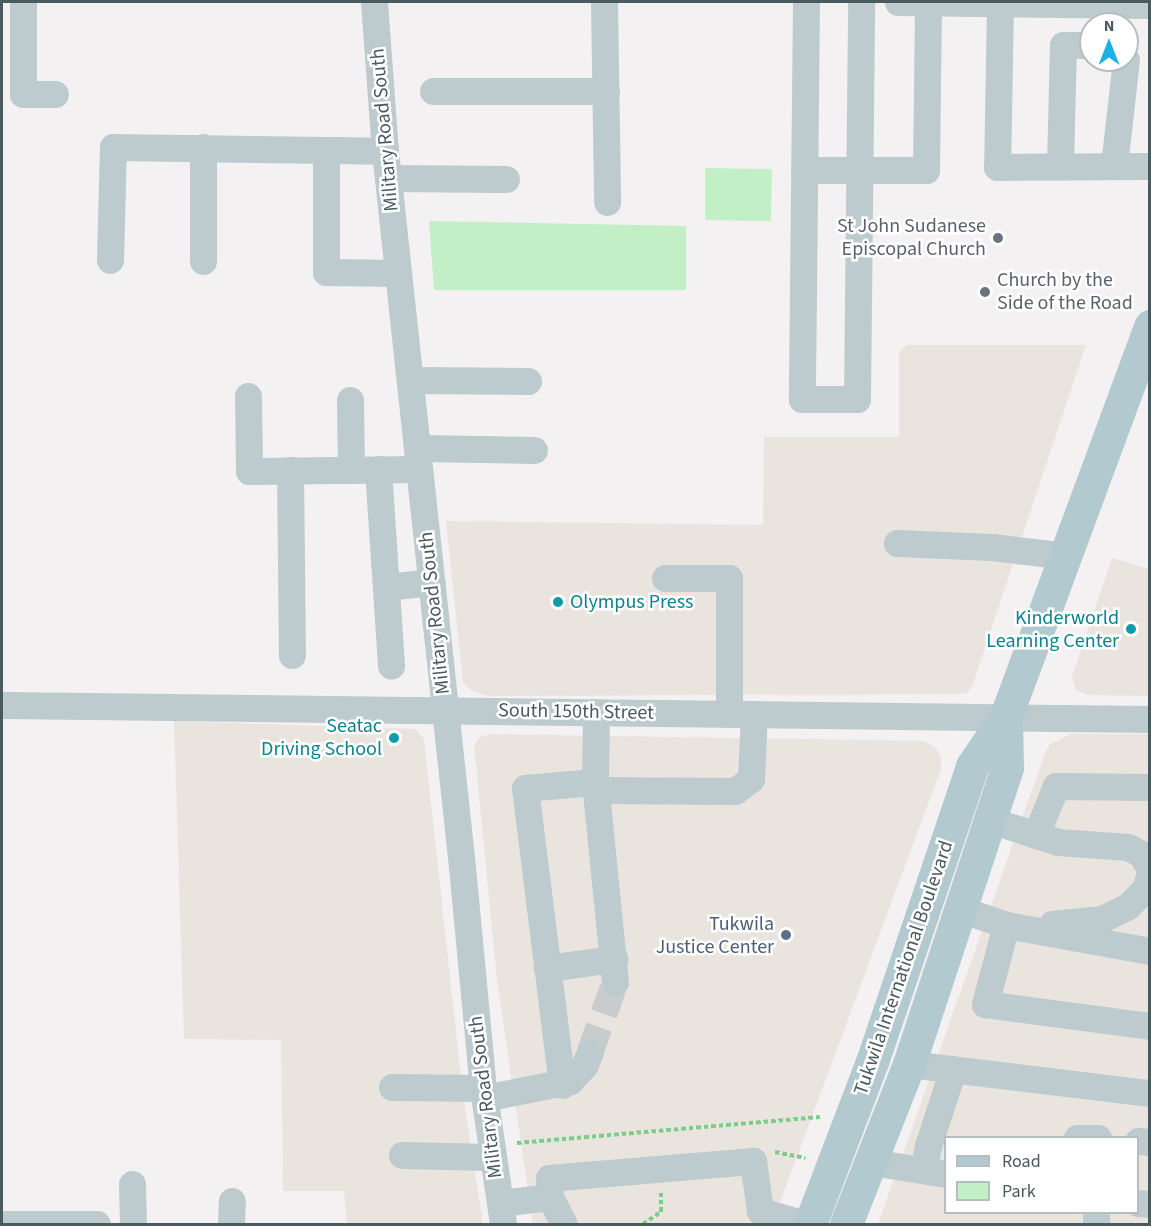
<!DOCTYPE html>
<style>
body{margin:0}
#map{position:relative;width:1151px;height:1226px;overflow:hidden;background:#f4f1f2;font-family:"Source Sans 3",sans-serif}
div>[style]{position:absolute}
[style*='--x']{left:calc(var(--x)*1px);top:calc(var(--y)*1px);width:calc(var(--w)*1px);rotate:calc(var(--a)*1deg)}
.commercial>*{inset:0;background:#eae4df}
.green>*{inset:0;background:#c2efc5}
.minor-tunnel>*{height:27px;margin-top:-13.5px;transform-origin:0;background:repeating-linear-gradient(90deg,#c9cccd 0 27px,transparent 0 41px)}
.path>*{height:4px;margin-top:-2px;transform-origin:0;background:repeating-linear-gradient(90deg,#7acd8a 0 4.5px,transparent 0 7.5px)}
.minor>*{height:27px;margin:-13.5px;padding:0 13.5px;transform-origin:13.5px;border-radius:13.5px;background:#bdcbce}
.major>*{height:33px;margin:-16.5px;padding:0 16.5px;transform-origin:16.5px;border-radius:16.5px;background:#b2cacf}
.dots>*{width:16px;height:16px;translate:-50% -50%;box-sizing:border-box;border:3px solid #fff;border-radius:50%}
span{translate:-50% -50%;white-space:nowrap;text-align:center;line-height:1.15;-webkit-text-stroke:5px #fff;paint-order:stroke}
.street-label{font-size:20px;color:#495b5f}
.worship-label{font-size:20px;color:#5b616d}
.right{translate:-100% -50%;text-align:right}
.left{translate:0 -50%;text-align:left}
.culture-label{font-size:20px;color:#0d838f}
.service-label{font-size:20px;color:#4e5e75}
.frame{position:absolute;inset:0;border:3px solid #495b5f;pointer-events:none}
.legend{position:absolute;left:944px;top:1136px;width:195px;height:78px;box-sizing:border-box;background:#fff;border:2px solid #b6bdbf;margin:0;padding:8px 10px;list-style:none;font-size:18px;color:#495b5f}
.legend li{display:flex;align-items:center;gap:12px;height:30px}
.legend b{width:30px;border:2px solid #b6bdbf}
.north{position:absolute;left:1079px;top:12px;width:60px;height:60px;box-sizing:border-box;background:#fff;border:2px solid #b6bdbf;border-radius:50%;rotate:0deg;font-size:16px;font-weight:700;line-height:24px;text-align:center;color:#495b5f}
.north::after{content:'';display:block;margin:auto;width:21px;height:27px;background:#1cb0e3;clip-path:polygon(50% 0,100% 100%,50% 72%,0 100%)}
</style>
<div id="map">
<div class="commercial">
<i style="clip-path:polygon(907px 345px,1086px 345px,972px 687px,966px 694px,489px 696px,472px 691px,463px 683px,446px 521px,763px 525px,764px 437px,899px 437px,899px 353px)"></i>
<i style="clip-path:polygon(1112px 558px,1149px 569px,1149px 696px,1087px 695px,1076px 690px,1072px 677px)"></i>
<i style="clip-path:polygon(174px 721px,416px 729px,424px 739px,463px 1095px,483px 1224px,347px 1224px,344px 1191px,283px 1191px,281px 1040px,184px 1039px)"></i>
<i style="clip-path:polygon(494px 734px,924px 741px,936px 748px,941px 757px,941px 769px,772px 1224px,533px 1224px,497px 980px,474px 745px,481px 736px)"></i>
<i style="clip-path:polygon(evenodd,1071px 734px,1149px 734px,1149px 1224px,878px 1224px,1046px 751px,1050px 744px,1071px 734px,946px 1138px,1138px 1138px,1138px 1212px,946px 1212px,946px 1138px)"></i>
</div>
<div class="green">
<i style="clip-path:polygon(705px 168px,772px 169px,771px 221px,705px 220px)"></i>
<i style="clip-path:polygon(429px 221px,686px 226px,686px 290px,434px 290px)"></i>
</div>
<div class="minor-tunnel">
<i style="--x:590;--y:1052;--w:74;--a:-70.3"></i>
</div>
<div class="path">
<i style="--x:517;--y:1143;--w:304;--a:-4.9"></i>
<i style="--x:775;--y:1152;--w:31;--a:11"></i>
<i style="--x:643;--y:1224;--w:22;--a:-34"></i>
<i style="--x:661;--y:1212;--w:19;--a:-90"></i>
</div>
<div class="minor">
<i style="--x:23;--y:2;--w:92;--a:90"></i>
<i style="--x:23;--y:94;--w:32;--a:0"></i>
<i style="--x:374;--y:2;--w:149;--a:85.8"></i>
<i style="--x:385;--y:151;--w:720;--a:83.86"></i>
<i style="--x:462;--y:867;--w:222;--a:84.6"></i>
<i style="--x:483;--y:1088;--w:137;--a:81.6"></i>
<i style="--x:604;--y:2;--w:200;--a:89.1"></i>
<i style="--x:806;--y:2;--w:397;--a:90.6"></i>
<i style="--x:802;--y:399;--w:55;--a:0"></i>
<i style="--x:857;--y:399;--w:397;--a:-89.4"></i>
<i style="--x:898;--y:2;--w:252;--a:0.7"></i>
<i style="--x:1000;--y:3;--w:164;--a:91"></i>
<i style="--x:997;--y:167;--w:153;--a:-0.4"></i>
<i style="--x:433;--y:91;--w:173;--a:0"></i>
<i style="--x:203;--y:147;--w:114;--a:90"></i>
<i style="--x:326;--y:150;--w:122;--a:90"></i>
<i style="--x:326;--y:272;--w:72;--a:0.8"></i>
<i style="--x:1114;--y:165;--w:106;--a:-83.5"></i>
<i style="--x:1060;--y:166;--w:121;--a:-88.6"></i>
<i style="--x:1063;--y:45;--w:28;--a:0"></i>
<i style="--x:804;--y:170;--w:122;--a:0"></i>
<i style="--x:926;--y:170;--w:168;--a:-89.3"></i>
<i style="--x:388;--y:178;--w:118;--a:0.5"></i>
<i style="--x:110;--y:260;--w:113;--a:-88.5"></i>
<i style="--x:113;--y:147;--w:272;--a:0.8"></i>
<i style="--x:410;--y:380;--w:118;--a:0.5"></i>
<i style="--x:248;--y:396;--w:75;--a:89.2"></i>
<i style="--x:249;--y:471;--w:170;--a:-0.7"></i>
<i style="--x:350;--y:400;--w:70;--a:89.2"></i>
<i style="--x:417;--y:448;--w:117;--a:1"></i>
<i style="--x:378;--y:469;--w:197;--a:86.2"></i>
<i style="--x:290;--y:470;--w:185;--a:89.4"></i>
<i style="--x:897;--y:543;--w:95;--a:2.4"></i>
<i style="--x:992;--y:547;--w:75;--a:6.9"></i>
<i style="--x:665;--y:578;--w:64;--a:0"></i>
<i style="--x:729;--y:578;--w:136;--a:90"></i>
<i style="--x:386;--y:587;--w:46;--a:-6.2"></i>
<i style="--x:2;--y:705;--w:1148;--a:0.7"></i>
<i style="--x:596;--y:712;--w:70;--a:90.8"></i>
<i style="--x:595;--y:782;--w:201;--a:84.3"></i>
<i style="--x:596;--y:790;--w:139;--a:0.4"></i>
<i style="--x:735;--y:791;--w:20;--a:-37"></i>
<i style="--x:751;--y:779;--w:65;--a:-87.4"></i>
<i style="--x:990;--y:820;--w:71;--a:17.9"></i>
<i style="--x:1058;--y:842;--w:70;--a:4.1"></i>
<i style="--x:1128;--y:847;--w:15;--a:28"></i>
<i style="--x:1141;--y:854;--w:17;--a:59"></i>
<i style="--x:1036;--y:835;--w:53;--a:-67.8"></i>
<i style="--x:1056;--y:786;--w:94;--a:0.6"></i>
<i style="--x:960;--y:909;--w:49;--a:19.2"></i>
<i style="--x:1006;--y:925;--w:146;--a:10.2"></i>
<i style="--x:1052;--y:924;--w:50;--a:-5.7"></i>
<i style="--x:1102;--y:919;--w:28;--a:-26"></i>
<i style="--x:1127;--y:907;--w:27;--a:-45"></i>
<i style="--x:1146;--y:888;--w:17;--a:-77"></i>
<i style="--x:1006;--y:925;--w:82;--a:104.9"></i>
<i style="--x:985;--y:1004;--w:166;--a:7.6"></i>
<i style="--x:547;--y:968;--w:68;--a:-7.7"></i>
<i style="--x:909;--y:1064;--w:243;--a:6.9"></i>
<i style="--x:562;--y:1085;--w:299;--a:-97.1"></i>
<i style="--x:525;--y:788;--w:70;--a:-4.9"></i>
<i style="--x:392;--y:1087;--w:91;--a:0.6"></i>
<i style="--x:484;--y:1098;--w:88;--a:-11.2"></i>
<i style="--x:570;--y:1081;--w:21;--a:-47"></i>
<i style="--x:584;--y:1066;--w:15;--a:-67"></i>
<i style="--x:1077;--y:1138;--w:21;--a:0"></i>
<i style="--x:1138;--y:1141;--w:12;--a:5"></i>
<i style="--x:402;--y:1155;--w:90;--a:1.3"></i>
<i style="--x:871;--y:1162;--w:76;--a:9.1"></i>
<i style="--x:924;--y:1170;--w:24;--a:-81"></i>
<i style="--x:928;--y:1146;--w:81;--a:-72"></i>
<i style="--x:132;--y:1184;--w:40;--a:88.6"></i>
<i style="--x:550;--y:1197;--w:30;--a:63"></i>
<i style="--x:500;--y:1203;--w:50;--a:-6.8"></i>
<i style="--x:550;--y:1197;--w:19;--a:-93"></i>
<i style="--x:549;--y:1178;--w:205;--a:-4.8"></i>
<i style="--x:753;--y:1161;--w:50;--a:82"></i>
<i style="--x:760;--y:1211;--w:47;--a:16.1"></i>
<i style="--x:1138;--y:1203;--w:12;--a:5"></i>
<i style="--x:2;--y:1224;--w:95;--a:0"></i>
<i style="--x:231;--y:1224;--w:23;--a:-88"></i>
<i style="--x:1096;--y:1224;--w:12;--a:-90"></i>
</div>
<div class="major">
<i style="--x:810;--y:1224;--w:173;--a:-69.1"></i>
<i style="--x:872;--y:1062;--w:312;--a:-71.3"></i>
<i style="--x:972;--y:766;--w:60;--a:-55.8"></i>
<i style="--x:1006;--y:716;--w:416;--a:-69.7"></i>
<i style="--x:846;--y:1224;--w:172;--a:-68.5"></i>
<i style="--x:909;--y:1064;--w:313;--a:-71.7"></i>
<i style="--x:1007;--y:767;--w:51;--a:-91.1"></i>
</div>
<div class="dots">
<i style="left:998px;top:238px;background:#6b7280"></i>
<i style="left:985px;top:292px;background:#6b7280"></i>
<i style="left:558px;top:602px;background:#0f9aa8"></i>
<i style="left:1131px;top:629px;background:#0f9aa8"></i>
<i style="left:394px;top:738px;background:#0f9aa8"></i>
<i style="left:786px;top:935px;background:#5c6f8a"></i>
</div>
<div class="street-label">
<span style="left:385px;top:130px;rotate:-95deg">Military Road South</span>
<span style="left:435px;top:613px;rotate:-96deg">Military Road South</span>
<span style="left:576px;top:712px;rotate:1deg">South 150th Street</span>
<span style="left:904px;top:968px;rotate:-71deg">Tukwila International Boulevard</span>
<span style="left:486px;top:1097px;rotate:-97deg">Military Road South</span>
</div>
<div class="worship-label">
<span class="right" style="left:986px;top:238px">St John Sudanese<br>Episcopal Church</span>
<span class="left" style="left:997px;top:292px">Church by the<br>Side of the Road</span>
</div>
<div class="culture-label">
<span class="left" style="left:570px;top:602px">Olympus Press</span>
<span class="right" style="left:1119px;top:630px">Kinderworld<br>Learning Center</span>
<span class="right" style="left:382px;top:738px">Seatac<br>Driving School</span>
</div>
<div class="service-label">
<span class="right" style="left:774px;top:936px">Tukwila<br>Justice Center</span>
</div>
<div class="frame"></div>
<ul class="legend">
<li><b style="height:8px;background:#b2cacf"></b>Road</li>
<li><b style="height:16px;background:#c2efc5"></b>Park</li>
</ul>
<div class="north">N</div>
</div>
